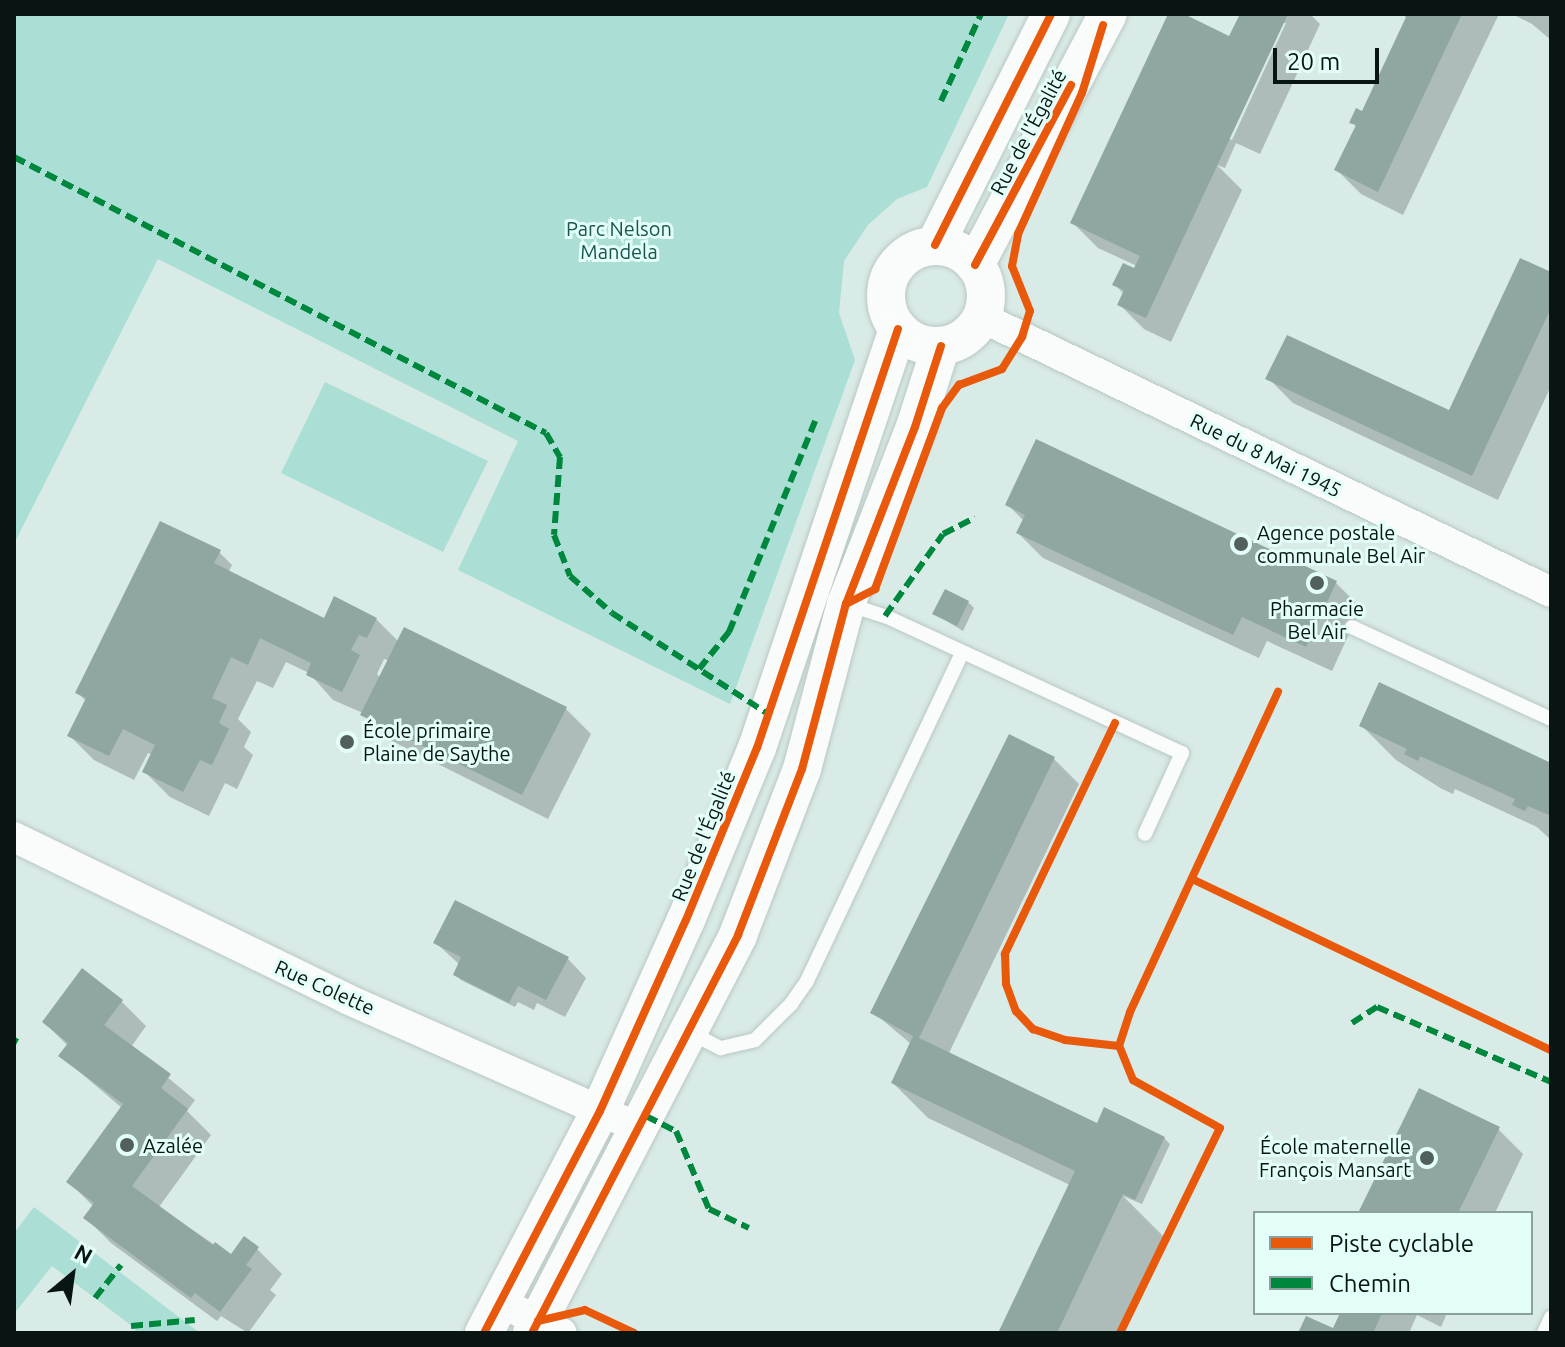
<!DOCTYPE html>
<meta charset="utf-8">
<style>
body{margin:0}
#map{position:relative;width:1565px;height:1347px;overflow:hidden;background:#d9ebe7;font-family:Ubuntu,sans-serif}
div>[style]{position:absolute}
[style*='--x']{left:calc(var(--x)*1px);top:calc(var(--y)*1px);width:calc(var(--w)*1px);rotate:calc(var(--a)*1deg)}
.green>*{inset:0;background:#abdfd5}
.shadow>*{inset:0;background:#0003}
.building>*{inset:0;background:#8fa6a2}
.roads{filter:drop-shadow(0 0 2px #b9c7c4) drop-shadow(0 0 2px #b9c7c4)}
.service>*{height:14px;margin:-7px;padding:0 7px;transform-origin:7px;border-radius:7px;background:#f9fcfb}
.minor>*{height:30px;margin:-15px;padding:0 15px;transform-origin:15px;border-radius:15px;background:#f9fcfb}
.tertiary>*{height:38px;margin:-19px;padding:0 19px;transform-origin:19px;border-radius:19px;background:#f9fcfb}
.tertiary>.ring{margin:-19px;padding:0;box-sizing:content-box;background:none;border:38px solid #f9fcfb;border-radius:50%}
.quiet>*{height:6px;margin-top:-3px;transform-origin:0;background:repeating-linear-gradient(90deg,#00873e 0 12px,transparent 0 18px)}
.cycleway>*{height:8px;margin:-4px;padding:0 4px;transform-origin:4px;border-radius:4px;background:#e8590c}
.dots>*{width:22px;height:22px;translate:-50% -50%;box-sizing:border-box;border:4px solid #e3fef9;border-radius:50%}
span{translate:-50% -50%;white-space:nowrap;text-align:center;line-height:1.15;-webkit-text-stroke:6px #e3fef9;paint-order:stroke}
.street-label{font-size:20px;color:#091513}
.park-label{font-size:20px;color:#19564e}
.poi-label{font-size:20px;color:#091513}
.left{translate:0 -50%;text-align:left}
.right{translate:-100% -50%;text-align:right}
.frame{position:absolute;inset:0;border:16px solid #091513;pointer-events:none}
.legend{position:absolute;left:1253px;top:1211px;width:280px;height:104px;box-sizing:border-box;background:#e3fef9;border:2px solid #8ca19d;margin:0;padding:10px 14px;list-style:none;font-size:24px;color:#091513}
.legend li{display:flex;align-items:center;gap:16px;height:40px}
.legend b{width:40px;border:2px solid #8ca19d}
.north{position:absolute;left:32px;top:1235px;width:80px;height:80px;-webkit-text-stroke:6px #e3fef9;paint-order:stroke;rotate:29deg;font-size:22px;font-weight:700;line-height:32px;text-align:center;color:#091513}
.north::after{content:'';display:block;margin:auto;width:28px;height:36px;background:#091513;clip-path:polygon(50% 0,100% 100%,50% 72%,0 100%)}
.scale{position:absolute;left:1273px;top:48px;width:106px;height:36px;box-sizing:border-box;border:4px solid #091513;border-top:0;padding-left:10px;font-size:24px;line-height:28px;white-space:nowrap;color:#091513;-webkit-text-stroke:6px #e3fef9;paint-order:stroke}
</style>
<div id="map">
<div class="green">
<i style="clip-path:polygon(14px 14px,1009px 14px,927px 187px,897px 199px,868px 225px,844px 261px,839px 313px,855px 360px,730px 704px,458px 570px,518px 441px,158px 259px,14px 544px)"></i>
<i style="clip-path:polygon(325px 382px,488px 461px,443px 552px,281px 473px)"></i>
<i style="clip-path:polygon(34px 1207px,200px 1333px,134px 1333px,136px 1329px,52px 1266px,14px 1314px,14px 1233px)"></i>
</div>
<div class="shadow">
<i style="clip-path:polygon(evenodd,1170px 14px,1230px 38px,1242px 14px,1310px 14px,1320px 24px,1260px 154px,1236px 143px,1225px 168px,1217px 165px,1242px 190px,1171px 342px,1144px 329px,1119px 304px,1124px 294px,1115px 285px,1137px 266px,1098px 248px,1073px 223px,1170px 14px,1282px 23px,1286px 23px,1232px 140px,1228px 138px,1282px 23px)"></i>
<i style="clip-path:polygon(1404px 14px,1499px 14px,1403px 215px,1361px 194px,1336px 169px,1357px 128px,1352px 122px,1363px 114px,1408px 18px)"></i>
<i style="clip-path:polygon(1512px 14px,1551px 14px,1551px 40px,1532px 24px)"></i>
<i style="clip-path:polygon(1551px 275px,1551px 386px,1498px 500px,1293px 403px,1268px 378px,1450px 413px)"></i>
<i style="clip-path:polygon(1037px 442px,1336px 583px,1361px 608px,1332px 671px,1267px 641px,1259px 658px,1043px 558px,1018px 533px,1024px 521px,1008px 505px)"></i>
<i style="clip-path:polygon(evenodd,219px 552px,232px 565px,228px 573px,325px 621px,376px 619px,399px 642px,566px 709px,591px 734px,548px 819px,388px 739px,363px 713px,333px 700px,309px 673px,286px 662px,273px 688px,257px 681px,238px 719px,251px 732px,244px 747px,253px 755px,237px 789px,225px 783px,209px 816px,170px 797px,145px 772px,152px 755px,148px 753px,134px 780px,94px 760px,69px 735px,86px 701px,77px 692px,219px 552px,384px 659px,390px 661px,381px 679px,377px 674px,384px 659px)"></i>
<i style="clip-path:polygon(968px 602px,974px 608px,963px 631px,935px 614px)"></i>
<i style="clip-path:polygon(1362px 726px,1551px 765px,1551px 840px,1537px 827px,1455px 789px,1453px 794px,1442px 789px,1396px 760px)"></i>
<i style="clip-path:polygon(1010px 737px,1054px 759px,1079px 784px,948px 1055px,1096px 1124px,1164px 1138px,1170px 1144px,1142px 1204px,1123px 1196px,1167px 1240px,1123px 1333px,1001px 1333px,1070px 1185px,928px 1118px,893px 1083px,911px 1044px,873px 1012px)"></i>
<i style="clip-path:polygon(436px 943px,567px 958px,586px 978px,565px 1017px,537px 1003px,534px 1010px,518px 1002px,515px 1007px,461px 980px,455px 974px,460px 965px)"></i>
<i style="clip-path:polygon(121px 1001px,146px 1026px,131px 1047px,195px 1100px,187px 1111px,211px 1135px,159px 1207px,231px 1256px,257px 1249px,282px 1274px,270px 1290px,276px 1295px,248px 1333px,221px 1316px,217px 1321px,111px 1243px,86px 1218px,94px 1207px,69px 1182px,122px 1108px,61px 1056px,68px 1046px,44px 1022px)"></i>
<i style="clip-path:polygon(1498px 1129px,1523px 1154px,1495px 1213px,1360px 1213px)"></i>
<i style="clip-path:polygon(1343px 1313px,1447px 1313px,1441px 1327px,1417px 1315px,1409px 1333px,1300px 1333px,1334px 1331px)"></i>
</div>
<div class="building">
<i style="clip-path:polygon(1168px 14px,1184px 14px,1229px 36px,1240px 14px,1288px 14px,1146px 318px,1117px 305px,1124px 290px,1112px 285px,1123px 263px,1134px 268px,1140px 256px,1070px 223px)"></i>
<i style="clip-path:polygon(1401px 14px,1462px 14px,1378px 192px,1334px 170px,1356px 125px,1349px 123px,1356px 108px,1362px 111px,1406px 17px)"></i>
<i style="clip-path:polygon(1520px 258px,1551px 272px,1551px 308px,1472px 476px,1265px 379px,1287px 335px,1449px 410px)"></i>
<i style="clip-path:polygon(1036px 439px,1337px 581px,1306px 647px,1242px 617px,1233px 635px,1016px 533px,1025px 515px,1005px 505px)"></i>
<i style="clip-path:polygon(160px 521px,221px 550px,214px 563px,324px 618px,334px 596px,377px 618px,367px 638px,359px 635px,351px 650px,360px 655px,342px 692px,306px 675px,311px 663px,260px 638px,248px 665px,231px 657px,212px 698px,227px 705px,219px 723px,229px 729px,212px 765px,200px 760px,183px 792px,142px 772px,155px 745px,123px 729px,109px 756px,67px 736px,86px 698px,75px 693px)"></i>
<i style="clip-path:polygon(945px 589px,969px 601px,957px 626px,932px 614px)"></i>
<i style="clip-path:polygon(404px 627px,567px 707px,522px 795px,360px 715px)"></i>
<i style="clip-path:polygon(1379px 682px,1551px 763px,1551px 816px,1528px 806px,1525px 811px,1512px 805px,1515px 799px,1420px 756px,1418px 761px,1404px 754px,1407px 749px,1359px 726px)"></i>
<i style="clip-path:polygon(1009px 734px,1055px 757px,919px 1038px,1097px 1123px,1104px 1107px,1165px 1137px,1135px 1200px,1123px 1194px,1057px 1333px,998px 1333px,1075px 1171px,891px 1083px,913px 1036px,870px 1013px)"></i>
<i style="clip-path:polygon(455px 900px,569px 957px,546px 1000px,518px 986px,509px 1003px,453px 975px,461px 957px,433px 943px)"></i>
<i style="clip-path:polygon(82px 968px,123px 1000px,104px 1025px,171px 1074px,161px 1088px,188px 1109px,132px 1186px,213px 1245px,215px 1242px,231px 1254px,244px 1236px,259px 1247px,246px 1265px,252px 1269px,220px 1312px,195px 1293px,191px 1298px,83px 1218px,94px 1203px,66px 1182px,123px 1104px,58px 1056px,68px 1043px,42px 1022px)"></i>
<i style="clip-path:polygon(1419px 1088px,1500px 1127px,1458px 1213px,1358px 1213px)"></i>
<i style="clip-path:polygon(1340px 1313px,1382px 1313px,1373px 1333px,1298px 1333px,1306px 1316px,1333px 1328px)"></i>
</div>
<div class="roads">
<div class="service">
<i style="--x:847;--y:604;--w:40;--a:18"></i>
<i style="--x:885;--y:616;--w:327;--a:24.8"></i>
<i style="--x:1182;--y:753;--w:89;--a:114.6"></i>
<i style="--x:1352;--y:627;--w:219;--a:24.8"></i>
<i style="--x:691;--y:1033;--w:34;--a:27"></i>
<i style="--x:721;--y:1048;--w:35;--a:-13"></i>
<i style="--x:755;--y:1040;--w:51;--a:-45"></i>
<i style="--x:791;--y:1004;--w:28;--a:-55"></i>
<i style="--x:807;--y:981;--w:363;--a:-64.7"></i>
<i style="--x:1544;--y:1333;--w:17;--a:-66"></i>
</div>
<div class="minor">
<i style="--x:981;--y:317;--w:633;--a:25.76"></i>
<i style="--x:14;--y:837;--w:370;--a:25.9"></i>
<i style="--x:347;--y:999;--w:320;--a:23.8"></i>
<i style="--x:500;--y:1302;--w:69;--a:26.6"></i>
</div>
<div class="tertiary">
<i style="--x:935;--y:245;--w:258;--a:-63.3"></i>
<i class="ring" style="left:886px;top:246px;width:62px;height:62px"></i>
<i style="--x:975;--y:265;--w:284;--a:-62.1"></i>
<i style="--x:484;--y:1333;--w:250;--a:-62.4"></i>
<i style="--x:600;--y:1111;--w:209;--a:-65.8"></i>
<i style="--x:686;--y:920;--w:186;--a:-67.6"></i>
<i style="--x:757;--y:748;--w:442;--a:-71.4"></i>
<i style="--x:532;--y:1333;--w:448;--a:-62.6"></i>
<i style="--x:738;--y:935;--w:178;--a:-68.9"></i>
<i style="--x:802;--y:769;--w:171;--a:-75.1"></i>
<i style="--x:846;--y:604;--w:190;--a:-68.7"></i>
<i style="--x:915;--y:427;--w:85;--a:-72.2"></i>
</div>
</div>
<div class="quiet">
<i style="--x:941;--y:101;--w:96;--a:-65.3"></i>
<i style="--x:14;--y:157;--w:599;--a:27.42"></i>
<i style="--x:546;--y:433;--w:28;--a:60"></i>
<i style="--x:560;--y:457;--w:78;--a:94.4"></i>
<i style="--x:554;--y:535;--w:44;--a:68.7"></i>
<i style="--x:570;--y:576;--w:56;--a:41.4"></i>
<i style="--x:612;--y:613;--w:186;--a:32.9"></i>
<i style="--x:885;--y:616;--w:100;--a:-54.7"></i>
<i style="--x:943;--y:534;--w:36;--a:-27"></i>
<i style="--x:699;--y:669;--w:48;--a:-51"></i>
<i style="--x:729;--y:632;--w:233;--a:-67.8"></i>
<i style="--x:1352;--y:1023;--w:30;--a:-33"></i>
<i style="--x:1377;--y:1007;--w:189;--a:23.3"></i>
<i style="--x:14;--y:1040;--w:4;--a:27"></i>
<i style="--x:646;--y:1116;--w:34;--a:27"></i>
<i style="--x:676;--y:1131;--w:85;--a:67.1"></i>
<i style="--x:709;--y:1209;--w:44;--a:25.4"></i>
<i style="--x:95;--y:1298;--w:42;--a:-51.8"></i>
<i style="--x:131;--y:1326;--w:64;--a:-5.4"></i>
</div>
<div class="cycleway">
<i style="--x:935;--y:245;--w:258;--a:-63.3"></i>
<i style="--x:975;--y:265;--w:204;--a:-61.9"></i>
<i style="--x:846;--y:604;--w:33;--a:-27"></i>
<i style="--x:875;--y:589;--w:193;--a:-69.7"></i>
<i style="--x:942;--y:408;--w:29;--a:-54"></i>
<i style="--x:959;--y:385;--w:46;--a:-20.4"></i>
<i style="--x:1002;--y:369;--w:38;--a:-58"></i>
<i style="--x:1022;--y:337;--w:27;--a:-73"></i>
<i style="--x:1030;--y:311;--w:48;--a:-111.8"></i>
<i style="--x:1012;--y:266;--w:33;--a:-79"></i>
<i style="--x:1018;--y:234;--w:155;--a:-65.6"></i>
<i style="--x:1082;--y:93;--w:71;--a:-72.8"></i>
<i style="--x:1115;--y:723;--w:256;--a:115.5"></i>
<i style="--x:1005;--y:954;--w:30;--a:88"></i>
<i style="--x:1006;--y:984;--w:29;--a:70"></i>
<i style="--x:1016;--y:1011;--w:25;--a:47"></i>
<i style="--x:1033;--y:1029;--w:34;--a:19"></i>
<i style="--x:1065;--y:1040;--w:54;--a:6.3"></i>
<i style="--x:1192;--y:879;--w:398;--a:25.5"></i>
<i style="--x:538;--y:1321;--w:48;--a:-13.2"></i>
<i style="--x:585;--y:1310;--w:54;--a:25.1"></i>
<i style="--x:484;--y:1333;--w:250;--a:-62.4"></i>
<i style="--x:600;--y:1111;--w:209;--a:-65.8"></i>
<i style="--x:686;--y:920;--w:186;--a:-67.6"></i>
<i style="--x:757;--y:748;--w:442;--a:-71.4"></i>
<i style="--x:532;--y:1333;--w:448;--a:-62.6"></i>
<i style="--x:738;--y:935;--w:178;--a:-68.9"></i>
<i style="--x:802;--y:769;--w:171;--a:-75.1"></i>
<i style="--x:846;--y:604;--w:190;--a:-68.7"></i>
<i style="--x:915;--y:427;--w:85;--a:-72.2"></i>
<i style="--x:1120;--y:1333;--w:228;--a:-64"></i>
<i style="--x:1220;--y:1128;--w:99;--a:-151.1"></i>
<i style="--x:1133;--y:1080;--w:37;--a:-112"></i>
<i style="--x:1119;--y:1046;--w:36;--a:-72"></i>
<i style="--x:1130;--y:1012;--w:353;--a:-65.2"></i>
</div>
<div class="dots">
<i style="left:1241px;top:544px;background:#52605d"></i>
<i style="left:1317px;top:583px;background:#52605d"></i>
<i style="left:347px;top:742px;background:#52605d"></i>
<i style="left:127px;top:1145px;background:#52605d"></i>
<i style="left:1427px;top:1158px;background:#52605d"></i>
</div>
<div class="street-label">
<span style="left:1028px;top:132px;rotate:-62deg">Rue de l'Égalité</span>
<span style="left:1266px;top:455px;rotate:26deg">Rue du 8 Mai 1945</span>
<span style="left:703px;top:836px;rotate:-68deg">Rue de l'Égalité</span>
<span style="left:325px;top:987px;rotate:24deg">Rue Colette</span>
</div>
<div class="park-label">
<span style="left:619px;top:240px">Parc Nelson<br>Mandela</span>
</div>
<div class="poi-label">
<span class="left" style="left:1257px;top:544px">Agence postale<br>communale Bel Air</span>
<span style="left:1317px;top:620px">Pharmacie<br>Bel Air</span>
<span class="left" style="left:363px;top:742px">École primaire<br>Plaine de Saythe</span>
<span class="left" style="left:143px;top:1145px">Azalée</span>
<span class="right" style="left:1411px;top:1158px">École maternelle<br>François Mansart</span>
</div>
<div class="frame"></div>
<ul class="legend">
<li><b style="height:10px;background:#e8590c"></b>Piste cyclable</li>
<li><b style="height:10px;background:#00873e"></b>Chemin</li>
</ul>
<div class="north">N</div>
<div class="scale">20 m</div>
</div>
